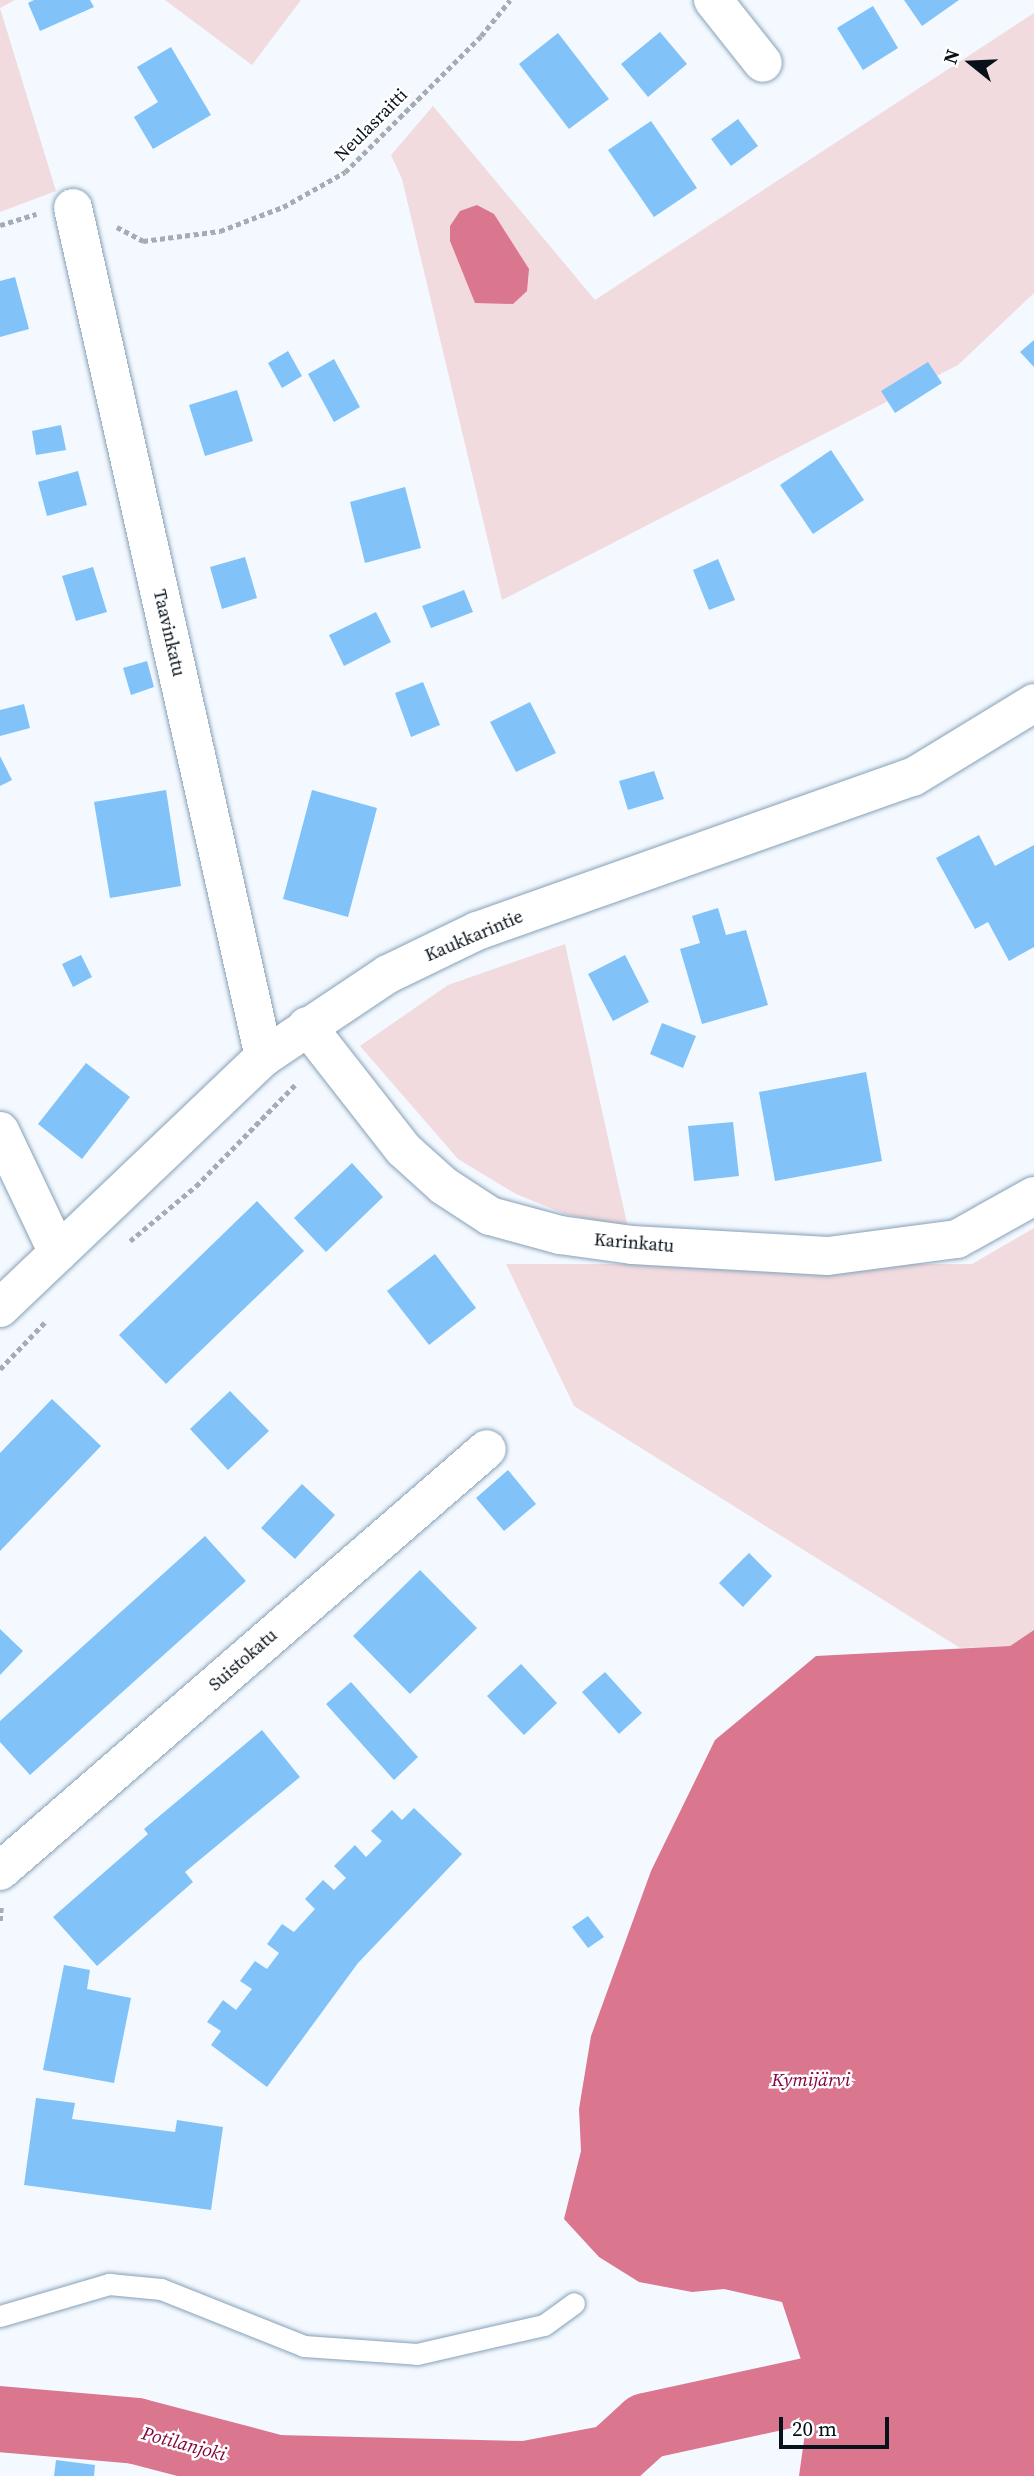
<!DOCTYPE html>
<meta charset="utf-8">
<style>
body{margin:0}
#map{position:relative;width:1034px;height:2476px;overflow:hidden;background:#f4f9ff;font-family:"Source Serif 4",serif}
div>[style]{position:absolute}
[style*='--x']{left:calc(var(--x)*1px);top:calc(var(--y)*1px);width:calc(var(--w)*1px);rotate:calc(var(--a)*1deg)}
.green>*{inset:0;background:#f1dbdf}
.water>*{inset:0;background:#da768e}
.river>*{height:66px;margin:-33px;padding:0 33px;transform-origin:33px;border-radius:33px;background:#da768e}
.building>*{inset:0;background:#81c2f8}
.path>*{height:4.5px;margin-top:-2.25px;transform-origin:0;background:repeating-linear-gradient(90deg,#a5acb2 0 5px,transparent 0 8.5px)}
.roads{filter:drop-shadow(0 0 2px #86a1b8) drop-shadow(0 0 2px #86a1b8)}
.lane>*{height:21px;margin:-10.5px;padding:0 10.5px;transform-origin:10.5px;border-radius:10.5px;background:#fff}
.street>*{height:38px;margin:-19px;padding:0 19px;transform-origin:19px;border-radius:19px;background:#fff}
span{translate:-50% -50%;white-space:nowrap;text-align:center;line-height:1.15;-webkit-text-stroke:5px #fff;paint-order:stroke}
.street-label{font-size:18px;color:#071119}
.water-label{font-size:19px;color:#85033b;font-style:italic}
.north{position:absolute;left:936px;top:28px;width:70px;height:70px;-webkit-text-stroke:5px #fff;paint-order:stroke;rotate:288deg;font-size:19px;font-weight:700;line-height:28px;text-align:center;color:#071119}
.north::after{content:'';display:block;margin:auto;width:24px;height:32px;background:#071119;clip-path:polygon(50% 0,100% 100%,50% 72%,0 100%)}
.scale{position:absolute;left:779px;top:2417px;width:110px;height:32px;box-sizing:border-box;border:4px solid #071119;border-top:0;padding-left:9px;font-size:21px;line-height:24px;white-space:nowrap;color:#071119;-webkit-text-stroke:5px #fff;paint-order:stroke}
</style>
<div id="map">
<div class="green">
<i style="clip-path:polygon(0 0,15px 0,0 8px,56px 191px,0 212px)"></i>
<i style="clip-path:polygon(165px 0,301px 0,252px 65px)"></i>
<i style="clip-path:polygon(1034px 13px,1034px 293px,958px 365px,502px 600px,402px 179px,391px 155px,433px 106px,595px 300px)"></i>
<i style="clip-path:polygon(565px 944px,628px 1228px,565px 1214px,516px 1194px,458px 1159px,360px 1046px,448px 985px)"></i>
<i style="clip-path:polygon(1034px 1228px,1034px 1630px,1010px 1646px,960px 1648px,574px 1406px,506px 1264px,972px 1264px)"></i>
</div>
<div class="water">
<i style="clip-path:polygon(477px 205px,494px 214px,529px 269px,527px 291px,513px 304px,475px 303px,450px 241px,450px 226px,460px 211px)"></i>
<i style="clip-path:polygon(1034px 1630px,1034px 2476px,799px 2476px,811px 2390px,782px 2302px,724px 2289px,692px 2292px,639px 2282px,599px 2257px,564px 2219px,581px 2151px,579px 2109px,591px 2036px,651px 1871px,715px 1740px,816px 1656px,1010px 1646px)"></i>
</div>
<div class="river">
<i style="--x:0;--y:2419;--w:137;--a:5"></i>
<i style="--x:136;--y:2431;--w:146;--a:14.7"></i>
<i style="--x:277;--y:2468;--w:249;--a:1.4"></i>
<i style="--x:526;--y:2474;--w:86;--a:-10.7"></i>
<i style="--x:611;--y:2458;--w:47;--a:-42.4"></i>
<i style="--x:646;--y:2426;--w:169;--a:-12.3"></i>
</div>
<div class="building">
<i style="clip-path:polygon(34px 0,90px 0,94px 7px,40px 31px,28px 3px)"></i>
<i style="clip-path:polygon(904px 0,959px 0,922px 26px)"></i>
<i style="clip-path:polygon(873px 6px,898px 48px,863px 70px,837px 28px)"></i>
<i style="clip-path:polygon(660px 32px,687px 64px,648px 97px,621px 64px)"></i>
<i style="clip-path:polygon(558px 33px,609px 99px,569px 129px,519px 64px)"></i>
<i style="clip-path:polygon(171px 47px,211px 115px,153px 149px,134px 117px,158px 102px,137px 67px)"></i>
<i style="clip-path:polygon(738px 119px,758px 146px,731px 166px,711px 139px)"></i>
<i style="clip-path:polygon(651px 121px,697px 188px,654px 217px,608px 150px)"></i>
<i style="clip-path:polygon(15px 277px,29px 329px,0 337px,0 281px)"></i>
<i style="clip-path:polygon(1034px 340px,1034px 367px,1020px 352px)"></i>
<i style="clip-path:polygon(288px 351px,302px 376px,282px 388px,268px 363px)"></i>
<i style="clip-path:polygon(334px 359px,360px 407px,334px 422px,308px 374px)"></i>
<i style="clip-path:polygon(928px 362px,942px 383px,895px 413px,881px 391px)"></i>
<i style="clip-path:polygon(237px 390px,253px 441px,205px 456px,189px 405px)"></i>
<i style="clip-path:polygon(61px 425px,66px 450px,36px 455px,32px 431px)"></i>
<i style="clip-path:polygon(831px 450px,864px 500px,813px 534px,780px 485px)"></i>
<i style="clip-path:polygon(78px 471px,87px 505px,47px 516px,38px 482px)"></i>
<i style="clip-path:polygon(405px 487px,421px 548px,365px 563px,350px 502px)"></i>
<i style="clip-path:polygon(245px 557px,257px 598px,222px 609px,210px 567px)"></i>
<i style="clip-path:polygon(718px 559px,735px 600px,709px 610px,693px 570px)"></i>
<i style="clip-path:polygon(93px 567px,107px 612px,76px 621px,62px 576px)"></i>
<i style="clip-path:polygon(464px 590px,473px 612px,431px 628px,422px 606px)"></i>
<i style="clip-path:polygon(376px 612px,391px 642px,344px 666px,329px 635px)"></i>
<i style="clip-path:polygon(147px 661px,154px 687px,131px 695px,123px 668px)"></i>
<i style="clip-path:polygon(423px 682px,440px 725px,411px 737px,395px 693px)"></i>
<i style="clip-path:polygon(530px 702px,556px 753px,516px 772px,490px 722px)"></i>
<i style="clip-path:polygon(24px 704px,30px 728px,0 736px,0 710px)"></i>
<i style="clip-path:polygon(0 756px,12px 780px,0 786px)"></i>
<i style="clip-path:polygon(654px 771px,664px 799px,628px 810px,619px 781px)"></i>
<i style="clip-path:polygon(166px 790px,181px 886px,110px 898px,94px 802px)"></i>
<i style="clip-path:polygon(312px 790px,377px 808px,348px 917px,283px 899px)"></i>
<i style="clip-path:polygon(979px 835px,995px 866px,1034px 845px,1034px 947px,1009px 961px,988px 922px,975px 929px,936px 858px)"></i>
<i style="clip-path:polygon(718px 908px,726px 935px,746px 930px,768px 1005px,702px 1024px,680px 949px,700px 943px,692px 916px)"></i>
<i style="clip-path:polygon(81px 955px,92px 977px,73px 987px,62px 964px)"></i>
<i style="clip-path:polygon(625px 955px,649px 1002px,613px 1021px,588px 974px)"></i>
<i style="clip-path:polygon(662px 1023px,696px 1036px,683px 1068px,650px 1054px)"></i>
<i style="clip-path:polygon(86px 1063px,130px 1097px,82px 1159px,38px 1124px)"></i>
<i style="clip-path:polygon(866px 1072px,882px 1161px,775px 1181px,759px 1092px)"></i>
<i style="clip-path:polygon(733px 1122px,739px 1176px,694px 1181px,688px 1126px)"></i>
<i style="clip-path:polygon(352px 1163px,383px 1197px,326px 1252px,294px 1218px)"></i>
<i style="clip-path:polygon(257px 1201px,304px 1251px,166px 1384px,119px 1335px)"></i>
<i style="clip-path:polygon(435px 1254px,476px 1308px,429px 1345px,387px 1291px)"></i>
<i style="clip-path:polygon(230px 1391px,269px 1431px,228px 1470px,190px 1429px)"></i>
<i style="clip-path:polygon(52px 1399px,101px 1446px,0 1551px,0 1453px)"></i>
<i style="clip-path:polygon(508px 1470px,536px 1504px,504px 1531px,476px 1498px)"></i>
<i style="clip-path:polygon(302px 1484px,335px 1515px,295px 1559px,261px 1528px)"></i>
<i style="clip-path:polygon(205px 1536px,246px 1581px,30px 1775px,0 1742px,0 1721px)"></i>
<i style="clip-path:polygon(749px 1553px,772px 1576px,743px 1607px,719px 1583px)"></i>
<i style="clip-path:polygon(420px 1570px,477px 1628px,410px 1694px,353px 1636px)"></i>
<i style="clip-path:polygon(0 1629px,23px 1651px,0 1675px)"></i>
<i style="clip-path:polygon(521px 1664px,557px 1703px,524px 1735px,487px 1696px)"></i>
<i style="clip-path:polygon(605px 1672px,642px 1713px,619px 1734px,582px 1692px)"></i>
<i style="clip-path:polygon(351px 1682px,418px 1757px,394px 1780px,326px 1704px)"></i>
<i style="clip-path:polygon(262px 1730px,300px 1777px,185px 1872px,193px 1882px,97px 1966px,53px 1917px,148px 1834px,144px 1829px)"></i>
<i style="clip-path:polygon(414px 1808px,462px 1854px,358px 1963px,267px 2087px,211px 2045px,221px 2031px,207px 2022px,223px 2000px,236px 2010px,252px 1989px,240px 1981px,255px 1961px,267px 1969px,279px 1953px,267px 1944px,282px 1924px,294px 1932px,315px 1909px,305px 1899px,323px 1880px,334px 1890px,346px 1878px,334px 1866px,355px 1845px,366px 1857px,382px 1841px,371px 1831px,392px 1810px,402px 1820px)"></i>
<i style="clip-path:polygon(588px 1916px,604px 1937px,588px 1948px,572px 1927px)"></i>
<i style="clip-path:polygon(64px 1965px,90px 1970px,87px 1989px,131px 1998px,114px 2083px,43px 2070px)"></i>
<i style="clip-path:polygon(36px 2098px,75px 2103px,72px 2119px,175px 2132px,177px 2120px,223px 2127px,211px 2210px,24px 2185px)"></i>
<i style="clip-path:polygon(56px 2460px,95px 2465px,94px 2476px,54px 2476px)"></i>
</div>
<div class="path">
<i style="--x:0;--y:225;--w:38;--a:-17"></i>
<i style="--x:117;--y:227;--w:30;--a:28"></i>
<i style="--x:143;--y:241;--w:78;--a:-7.4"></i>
<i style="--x:220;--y:231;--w:67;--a:-20.9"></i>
<i style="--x:283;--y:207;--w:71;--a:-29.4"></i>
<i style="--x:345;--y:172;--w:192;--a:-45"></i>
<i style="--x:481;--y:36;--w:46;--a:-51.1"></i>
<i style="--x:130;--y:1241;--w:86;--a:-39.8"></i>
<i style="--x:196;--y:1186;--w:143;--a:-45.6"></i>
<i style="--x:0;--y:1369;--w:65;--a:-46.2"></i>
<i style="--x:0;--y:1921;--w:15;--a:-86"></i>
</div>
<div class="roads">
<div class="lane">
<i style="--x:0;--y:2316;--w:114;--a:-16.4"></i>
<i style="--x:109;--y:2284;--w:52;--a:5.5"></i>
<i style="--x:161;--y:2289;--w:154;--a:21.7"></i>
<i style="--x:304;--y:2346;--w:113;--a:4"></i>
<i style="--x:417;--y:2354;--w:130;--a:-12.9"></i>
<i style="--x:544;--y:2325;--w:37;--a:-36"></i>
</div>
<div class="street">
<i style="--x:713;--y:0;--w:80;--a:51.6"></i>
<i style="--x:73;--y:208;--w:870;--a:77.32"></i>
<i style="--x:307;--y:1026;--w:157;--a:52"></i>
<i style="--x:404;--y:1150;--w:54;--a:42"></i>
<i style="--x:444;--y:1186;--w:55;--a:33.1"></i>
<i style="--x:490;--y:1216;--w:73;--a:15.2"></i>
<i style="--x:560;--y:1235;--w:73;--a:7.9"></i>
<i style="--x:632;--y:1245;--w:196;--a:3.2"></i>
<i style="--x:828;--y:1256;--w:130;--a:-7.5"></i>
<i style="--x:957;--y:1239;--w:88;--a:-29.2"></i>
<i style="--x:0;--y:1131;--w:135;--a:64.6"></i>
<i style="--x:0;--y:1308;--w:364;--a:-43.6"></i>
<i style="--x:264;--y:1057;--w:149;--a:-33.8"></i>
<i style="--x:388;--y:974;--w:99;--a:-25.8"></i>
<i style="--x:477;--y:931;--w:462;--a:-19.5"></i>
<i style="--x:913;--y:777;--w:142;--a:-31.4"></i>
<i style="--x:0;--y:1871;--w:644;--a:-40.91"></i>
</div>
</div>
<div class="street-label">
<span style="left:371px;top:125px;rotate:-45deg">Neulasraitti</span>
<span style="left:169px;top:633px;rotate:77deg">Taavinkatu</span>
<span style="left:474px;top:936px;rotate:-23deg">Kaukkarintie</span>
<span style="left:634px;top:1243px;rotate:5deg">Karinkatu</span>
<span style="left:243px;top:1660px;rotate:-41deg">Suistokatu</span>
</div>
<div class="water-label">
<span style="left:811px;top:2080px">Kymijärvi</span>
<span style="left:184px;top:2444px;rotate:15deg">Potilanjoki</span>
</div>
<div class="north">N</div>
<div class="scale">20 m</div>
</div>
